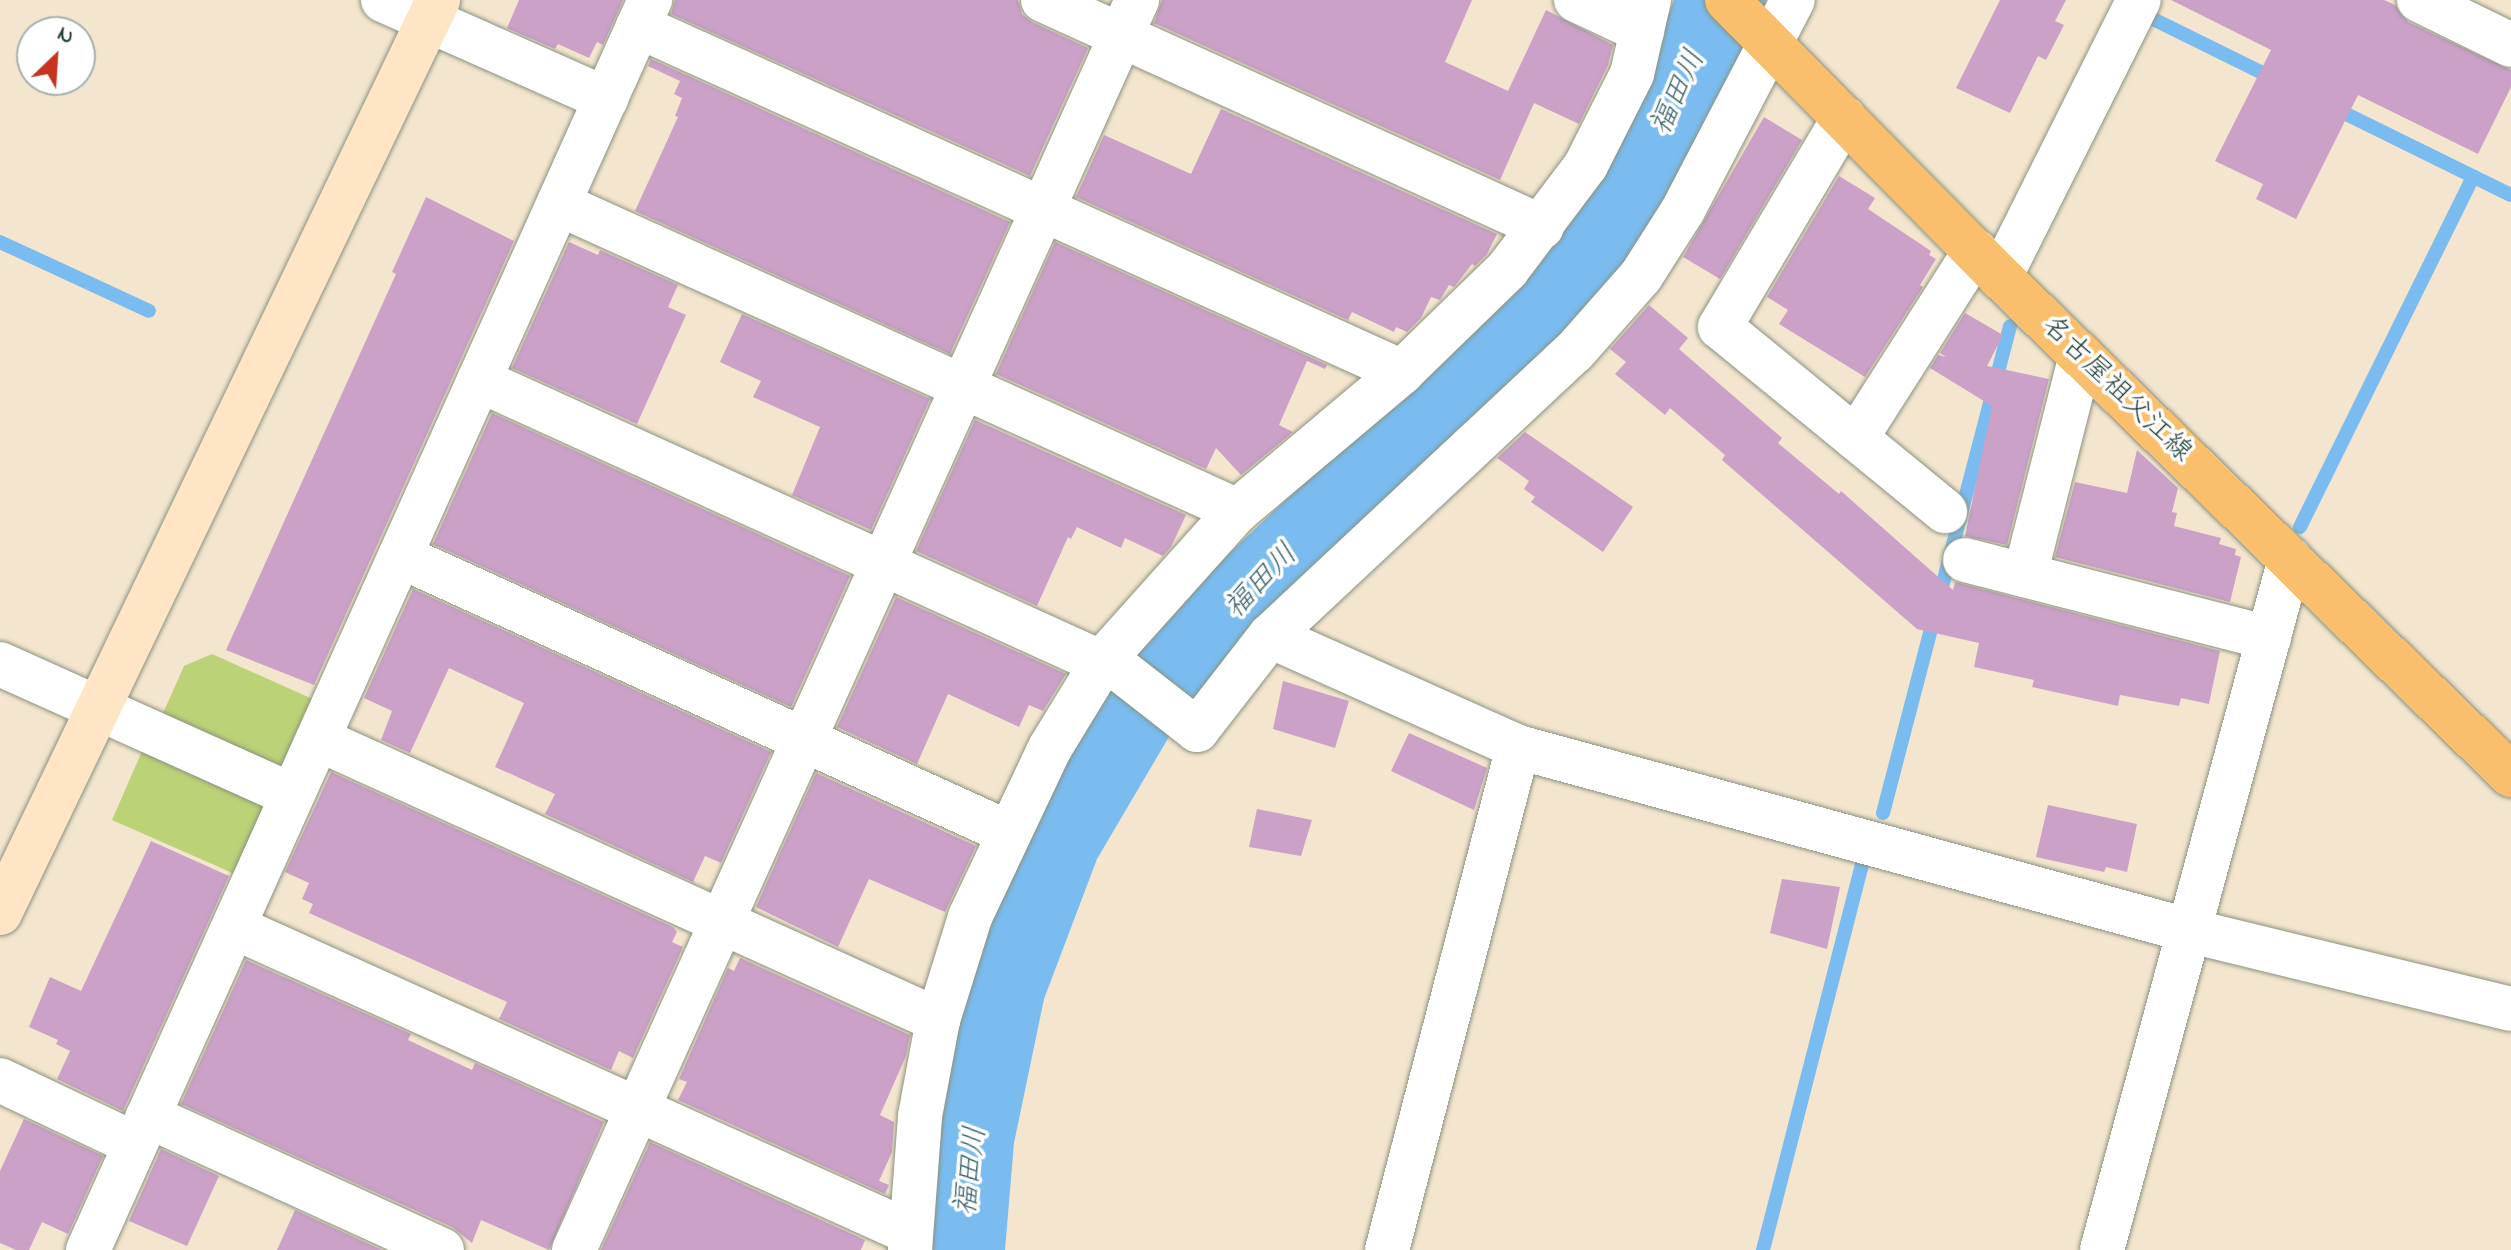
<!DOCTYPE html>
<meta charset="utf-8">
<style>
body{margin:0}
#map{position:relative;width:2511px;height:1250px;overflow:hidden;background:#f4e6ce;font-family:"Indie Flower","Klee One",sans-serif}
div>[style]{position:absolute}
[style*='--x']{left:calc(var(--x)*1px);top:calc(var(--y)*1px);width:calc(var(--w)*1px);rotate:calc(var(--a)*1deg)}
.green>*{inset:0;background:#bbd276}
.water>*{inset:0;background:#7abcf0}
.stream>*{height:14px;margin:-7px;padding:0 7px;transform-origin:7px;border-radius:7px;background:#7abcf0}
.building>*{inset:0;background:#cba1c7}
.roads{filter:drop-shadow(0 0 2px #8a9281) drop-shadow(0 0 2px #8a9281)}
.street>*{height:44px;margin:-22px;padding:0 22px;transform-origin:22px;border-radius:22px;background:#fff}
.secondary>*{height:44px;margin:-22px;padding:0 22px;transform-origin:22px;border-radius:22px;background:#fde5c5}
.primary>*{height:44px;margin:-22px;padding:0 22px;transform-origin:22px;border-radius:22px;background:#f9bf6d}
span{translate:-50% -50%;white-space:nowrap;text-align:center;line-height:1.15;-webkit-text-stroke:7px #fff;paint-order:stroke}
.street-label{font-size:28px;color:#1f3d34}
.water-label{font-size:30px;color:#3a636c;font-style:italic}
.north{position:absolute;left:16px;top:16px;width:80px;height:80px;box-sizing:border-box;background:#fff;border:2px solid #a5b1ae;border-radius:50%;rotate:25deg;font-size:22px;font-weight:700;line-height:32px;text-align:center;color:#1f3d34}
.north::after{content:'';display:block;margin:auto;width:28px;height:36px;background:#c8321e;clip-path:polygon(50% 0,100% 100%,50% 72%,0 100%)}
</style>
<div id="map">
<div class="green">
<i style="clip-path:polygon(212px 654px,317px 701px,288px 765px,274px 771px,160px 720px,184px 666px)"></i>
<i style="clip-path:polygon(146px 742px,258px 791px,265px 809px,237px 875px,112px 820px)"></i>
</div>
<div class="water">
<i style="clip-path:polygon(1674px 0,1766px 0,1752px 35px,1631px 268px,1173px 730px,1097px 859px,1044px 999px,1014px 1143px,1005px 1250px,933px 1250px,932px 1198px,941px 1088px,964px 991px,1001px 894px,1090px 717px,1139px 649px,1206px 575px,1524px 276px,1640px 92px)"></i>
</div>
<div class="stream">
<i style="--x:2153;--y:19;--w:138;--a:26.2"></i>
<i style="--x:2332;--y:107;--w:199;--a:26.2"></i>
<i style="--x:0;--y:242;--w:164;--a:24.8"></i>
<i style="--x:2300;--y:527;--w:390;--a:-63.7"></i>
<i style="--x:1883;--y:813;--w:503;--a:-75.38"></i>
<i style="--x:1763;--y:1250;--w:411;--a:-75.6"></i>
<i style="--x:1865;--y:852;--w:7;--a:-164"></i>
</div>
<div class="building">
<i style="clip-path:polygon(519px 0,623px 0,603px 45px,597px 42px,589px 58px,558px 44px,555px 49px,507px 28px)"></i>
<i style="clip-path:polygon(675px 0,1018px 0,1022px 14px,1032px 22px,1088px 48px,1030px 176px,671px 14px)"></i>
<i style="clip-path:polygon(1162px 0,1472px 0,1445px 62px,1508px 91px,1546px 10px,1613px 45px,1608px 65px,1579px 124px,1534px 103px,1500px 180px,1154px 23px)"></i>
<i style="clip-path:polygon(2000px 0,2066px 0,2055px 21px,2064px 25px,2046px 60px,2038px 56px,2010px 113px,1956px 88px)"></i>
<i style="clip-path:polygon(2171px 0,2384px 0,2395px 5px,2408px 22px,2511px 70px,2511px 87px,2478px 154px,2358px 95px,2296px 219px,2256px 199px,2263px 184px,2215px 161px,2271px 50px)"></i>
<i style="clip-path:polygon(651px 59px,1010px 222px,950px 354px,635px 211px,678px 117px,675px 116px,682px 98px,674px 94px,680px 81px,648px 66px)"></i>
<i style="clip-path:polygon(1221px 109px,1497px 234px,1487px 254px,1475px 266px,1472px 264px,1454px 287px,1449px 285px,1440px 300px,1431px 297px,1421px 318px,1407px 332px,1396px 327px,1394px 332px,1352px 312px,1348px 320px,1076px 197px,1104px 135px,1191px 174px)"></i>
<i style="clip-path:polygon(1764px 117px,1802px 140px,1720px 279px,1683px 257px)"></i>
<i style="clip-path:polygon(1839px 176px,1875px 198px,1868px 209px,1931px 251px,1929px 255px,1936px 259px,1920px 285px,1923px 287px,1865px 377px,1779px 324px,1788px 310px,1767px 297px)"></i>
<i style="clip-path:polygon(426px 197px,514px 241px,314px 685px,226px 650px,396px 274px,392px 272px)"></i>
<i style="clip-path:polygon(569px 242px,598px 255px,600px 250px,678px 285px,668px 307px,686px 315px,637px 424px,512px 368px)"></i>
<i style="clip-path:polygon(1055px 242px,1327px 365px,1325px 369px,1307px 361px,1279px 425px,1293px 432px,1241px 475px,1216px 448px,1206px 469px,996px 374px)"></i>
<i style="clip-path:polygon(1649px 305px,1688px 338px,1679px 349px,1782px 438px,1778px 443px,1839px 494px,1841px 491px,1953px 590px,1955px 582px,2220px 651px,2209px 704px,2181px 698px,2179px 706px,2120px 695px,2118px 706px,2032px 687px,2034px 680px,1974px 667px,1979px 643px,1917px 629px,1722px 460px,1725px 455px,1670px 408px,1665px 415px,1615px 374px,1626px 362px,1610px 349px)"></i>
<i style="clip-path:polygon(1965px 313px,2003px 335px,1987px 366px,2049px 379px,2007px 545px,1965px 536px,1992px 406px,1930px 368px,1938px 355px,1946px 357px,1940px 353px)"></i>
<i style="clip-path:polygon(742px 314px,930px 399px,871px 530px,792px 495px,820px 427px,753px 397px,761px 381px,720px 362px)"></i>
<i style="clip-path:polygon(492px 413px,850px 576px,791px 707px,433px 544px)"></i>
<i style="clip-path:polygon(975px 420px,1186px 515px,1171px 547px,1163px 556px,1125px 538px,1121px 548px,1077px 527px,1071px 539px,1068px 537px,1037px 606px,916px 551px)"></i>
<i style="clip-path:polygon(1525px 432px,1633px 507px,1603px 552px,1531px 502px,1535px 497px,1524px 489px,1529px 481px,1497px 458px)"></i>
<i style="clip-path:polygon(2137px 450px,2178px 488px,2172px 512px,2177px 513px,2174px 526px,2221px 538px,2219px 544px,2236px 549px,2235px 555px,2241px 557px,2230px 602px,2055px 557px,2075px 482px,2127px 493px)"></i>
<i style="clip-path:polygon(413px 589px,771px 752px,721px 863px,705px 856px,693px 882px,545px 814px,555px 794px,495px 767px,524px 703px,449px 668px,410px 753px,381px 740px,392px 711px,364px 698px)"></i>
<i style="clip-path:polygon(896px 597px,1066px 674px,1043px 711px,1029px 705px,1019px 727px,948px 694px,917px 764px,837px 727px)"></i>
<i style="clip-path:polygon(1283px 681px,1349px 701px,1335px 748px,1273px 729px)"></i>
<i style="clip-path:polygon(1409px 733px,1487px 768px,1474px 810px,1391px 771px)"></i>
<i style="clip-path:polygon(331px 772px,673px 927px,677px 932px,672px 942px,683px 947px,633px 1058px,619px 1051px,611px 1070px,499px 1019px,507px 1002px,309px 913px,313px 904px,302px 899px,309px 883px,285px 872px)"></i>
<i style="clip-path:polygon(816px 773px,976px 846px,945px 912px,869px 879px,838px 947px,756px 907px)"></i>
<i style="clip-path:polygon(2048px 805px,2137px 824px,2127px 872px,2106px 867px,2104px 872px,2036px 857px)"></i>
<i style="clip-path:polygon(1257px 809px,1312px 820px,1301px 856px,1249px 847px)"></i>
<i style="clip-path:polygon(151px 841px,229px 876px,123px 1111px,57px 1079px,70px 1051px,56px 1044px,58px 1040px,29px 1027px,50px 977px,81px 991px)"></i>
<i style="clip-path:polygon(1782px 879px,1840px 887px,1827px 949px,1770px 933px)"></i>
<i style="clip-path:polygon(740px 958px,910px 1035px,906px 1056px,880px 1115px,894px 1122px,892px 1152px,879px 1181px,889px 1185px,885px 1194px,678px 1100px,687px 1082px,679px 1079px,728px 968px,734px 971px)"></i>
<i style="clip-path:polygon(246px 960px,411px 1034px,408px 1040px,472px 1070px,475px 1063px,604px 1122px,549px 1250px,481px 1220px,472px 1243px,452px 1227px,181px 1104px)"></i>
<i style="clip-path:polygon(24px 1119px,103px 1156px,68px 1234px,42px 1222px,29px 1250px,16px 1250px,0 1243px,0 1171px)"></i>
<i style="clip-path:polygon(650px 1142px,865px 1240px,861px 1250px,601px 1250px)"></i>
<i style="clip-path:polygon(161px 1149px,219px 1176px,187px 1246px,129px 1221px)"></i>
<i style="clip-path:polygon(295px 1210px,382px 1250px,277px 1250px)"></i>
</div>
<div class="roads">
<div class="street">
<i style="--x:383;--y:0;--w:244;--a:23.9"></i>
<i style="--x:1043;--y:0;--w:548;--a:24.46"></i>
<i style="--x:1576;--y:0;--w:73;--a:25.2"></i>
<i style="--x:2419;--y:0;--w:102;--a:26.1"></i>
<i style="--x:638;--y:26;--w:839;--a:24.36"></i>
<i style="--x:1844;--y:118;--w:243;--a:120.7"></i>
<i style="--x:1720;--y:327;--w:291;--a:39.3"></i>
<i style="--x:559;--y:204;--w:745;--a:24.33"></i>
<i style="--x:2000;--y:277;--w:310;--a:-63.4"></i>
<i style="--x:479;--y:380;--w:684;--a:24.43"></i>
<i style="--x:1856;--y:438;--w:222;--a:-57.5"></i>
<i style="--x:400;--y:556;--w:669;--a:24.46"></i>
<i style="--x:1965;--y:560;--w:314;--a:14.4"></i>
<i style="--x:2025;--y:575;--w:226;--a:-75.7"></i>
<i style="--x:1270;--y:636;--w:416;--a:-43.1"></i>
<i style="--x:1574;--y:352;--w:101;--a:-48.6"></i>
<i style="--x:1641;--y:276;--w:78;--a:-57.5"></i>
<i style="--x:1683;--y:210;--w:237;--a:-62.4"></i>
<i style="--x:1105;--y:658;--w:117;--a:38"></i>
<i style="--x:1197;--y:730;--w:119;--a:-52.2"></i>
<i style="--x:1270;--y:636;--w:272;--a:24.1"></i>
<i style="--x:1518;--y:747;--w:694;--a:15.3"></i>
<i style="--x:2187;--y:930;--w:333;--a:13.7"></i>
<i style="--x:0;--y:664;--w:320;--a:24.2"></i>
<i style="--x:318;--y:739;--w:681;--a:24.38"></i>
<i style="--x:234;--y:927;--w:741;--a:24.32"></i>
<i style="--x:0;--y:1080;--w:149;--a:25.4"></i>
<i style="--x:148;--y:1116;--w:323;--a:24.5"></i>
<i style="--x:88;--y:1250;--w:1371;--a:-65.79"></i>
<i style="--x:574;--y:1250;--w:1371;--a:-65.75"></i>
<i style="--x:910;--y:1250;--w:134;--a:-85.7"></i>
<i style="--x:920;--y:1116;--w:98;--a:-79.4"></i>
<i style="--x:938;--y:1020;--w:108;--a:-72.7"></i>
<i style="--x:970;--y:917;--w:187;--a:-64.7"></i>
<i style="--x:1050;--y:748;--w:105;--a:-58.6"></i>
<i style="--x:1105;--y:658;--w:196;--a:-48.1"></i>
<i style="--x:1236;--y:512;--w:217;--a:-40.1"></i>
<i style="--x:1402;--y:372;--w:146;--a:-44.2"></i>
<i style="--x:1507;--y:270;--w:131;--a:-53"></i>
<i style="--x:1586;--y:165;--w:102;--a:-63.2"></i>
<i style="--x:1632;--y:74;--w:76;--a:-77.1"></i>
<i style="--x:1387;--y:1250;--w:520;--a:-75.4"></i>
<i style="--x:2102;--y:1250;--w:716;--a:-74.78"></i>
</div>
<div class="secondary">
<i style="--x:0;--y:913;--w:1013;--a:-64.37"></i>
</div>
<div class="primary">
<i style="--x:1727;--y:0;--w:389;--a:45.4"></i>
<i style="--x:2000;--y:277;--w:714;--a:44.26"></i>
</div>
</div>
<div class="street-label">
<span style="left:2116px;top:390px;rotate:44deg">名古屋祖父江線</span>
</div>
<div class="water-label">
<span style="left:1679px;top:93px;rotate:-65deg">福田川</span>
<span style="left:1262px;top:582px;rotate:-46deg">福田川</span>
<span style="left:972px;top:1171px;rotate:-83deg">福田川</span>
</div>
<div class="north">N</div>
</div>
